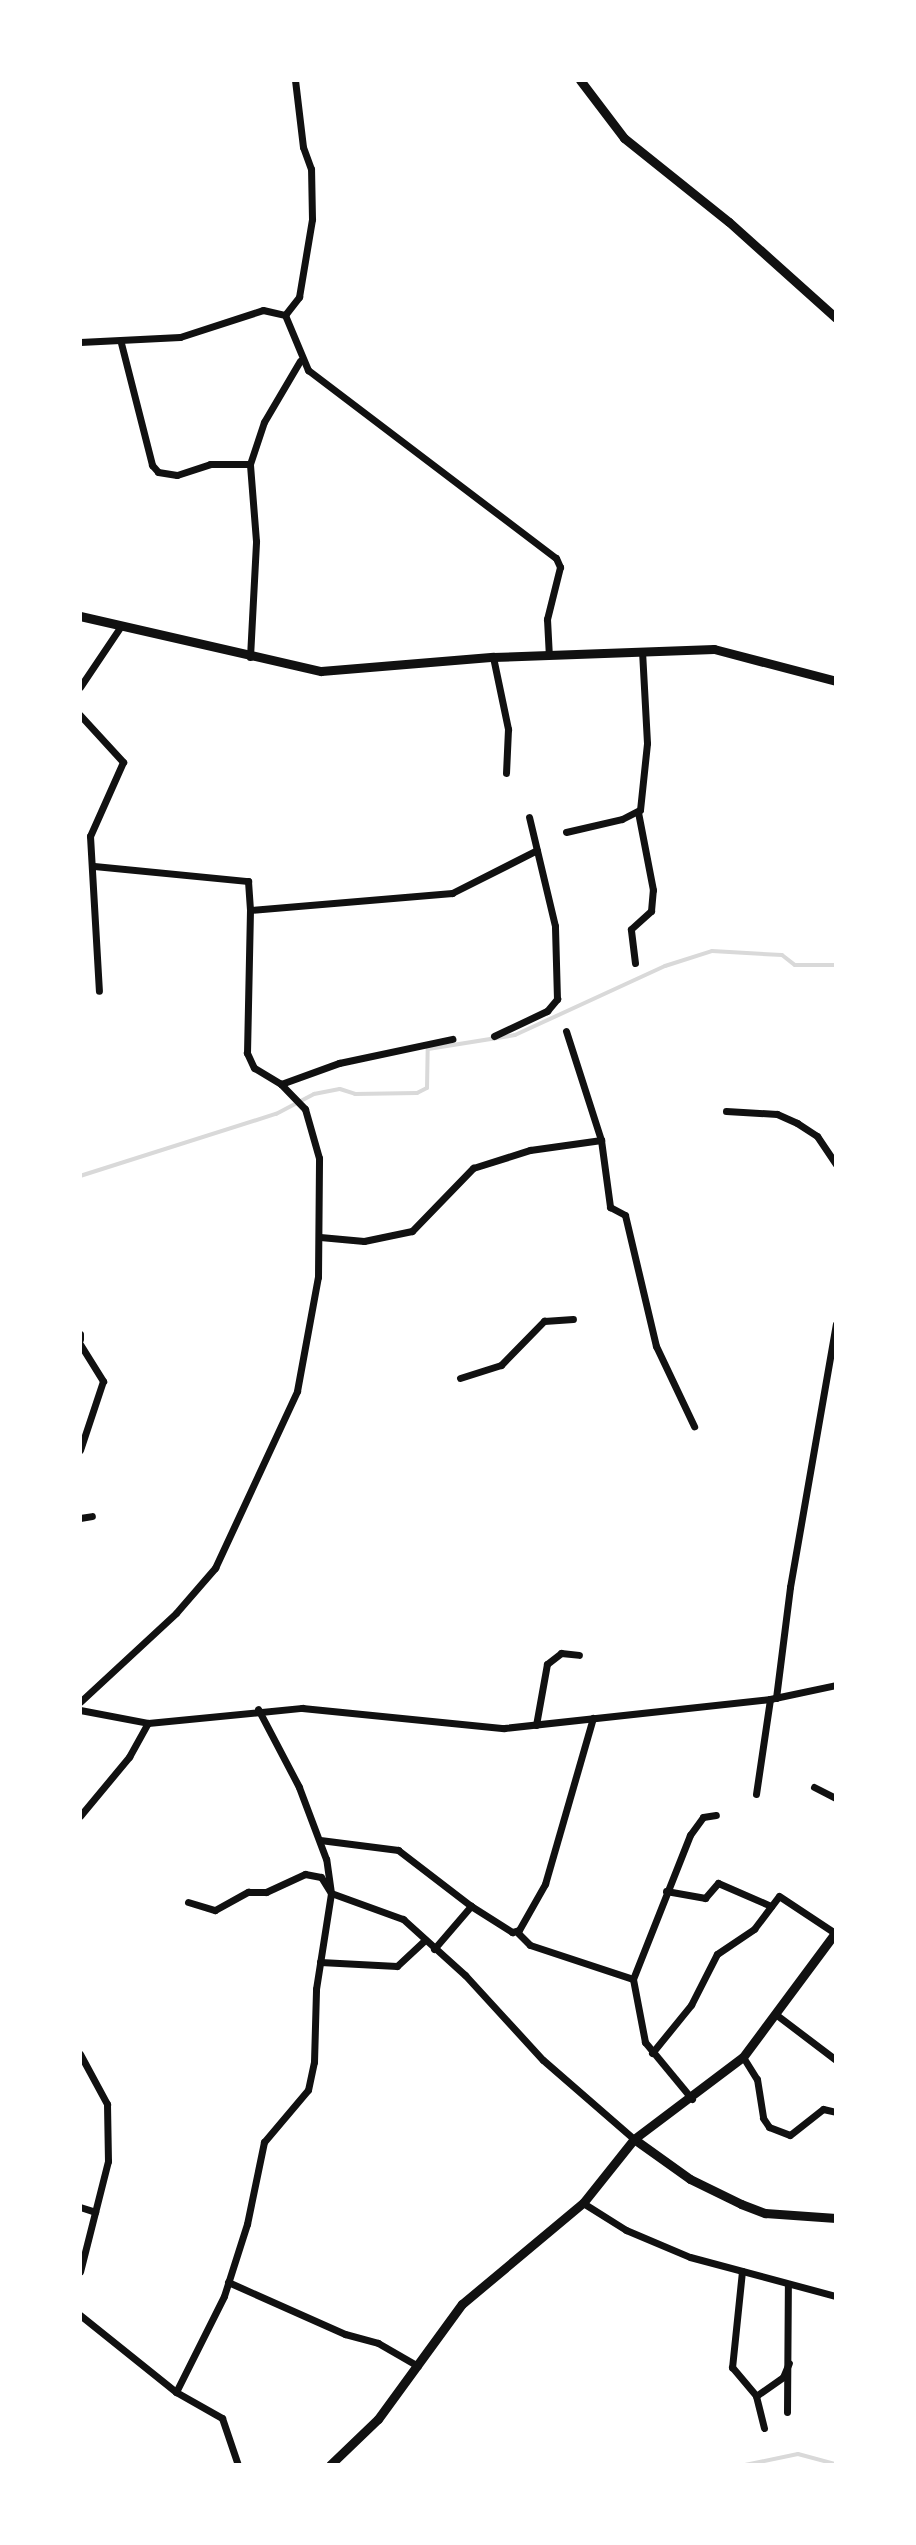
<!DOCTYPE html>
<style>
body{margin:0}
#map{position:relative;width:916px;height:2545px;overflow:hidden;background:#fff;font-family:Roboto,sans-serif}
div>[style]{position:absolute}
[style*='--x']{left:calc(var(--x)*1px);top:calc(var(--y)*1px);width:calc(var(--w)*1px);rotate:calc(var(--a)*1deg)}
.stream>*{height:4px;margin:-2px;padding:0 2px;transform-origin:2px;border-radius:2px;background:#d9d9d9}
.minor>*{height:7px;margin:-3.5px;padding:0 3.5px;transform-origin:3.5px;border-radius:3.5px;background:#111}
.tertiary>*{height:9px;margin:-4.5px;padding:0 4.5px;transform-origin:4.5px;border-radius:4.5px;background:#111}
span{translate:-50% -50%;white-space:nowrap;text-align:center;line-height:1.15;-webkit-text-stroke:8px #fff;paint-order:stroke}
.frame{position:absolute;inset:0;border:82px solid #fff;pointer-events:none}
</style>
<div id="map">
<div class="stream">
<i style="--x:80;--y:1176;--w:206;--a:-17.6"></i>
<i style="--x:276;--y:1114;--w:43;--a:-27.8"></i>
<i style="--x:314;--y:1094;--w:26;--a:-11"></i>
<i style="--x:340;--y:1089;--w:16;--a:18"></i>
<i style="--x:355;--y:1094;--w:62;--a:-0.9"></i>
<i style="--x:417;--y:1093;--w:11;--a:-27"></i>
<i style="--x:427;--y:1088;--w:39;--a:-89"></i>
<i style="--x:428;--y:1049;--w:88;--a:-9.1"></i>
<i style="--x:515;--y:1035;--w:165;--a:-24.7"></i>
<i style="--x:665;--y:966;--w:49;--a:-17.7"></i>
<i style="--x:712;--y:951;--w:70;--a:3.3"></i>
<i style="--x:782;--y:955;--w:16;--a:38"></i>
<i style="--x:795;--y:965;--w:41;--a:0"></i>
<i style="--x:745;--y:2465;--w:54;--a:-11.7"></i>
<i style="--x:798;--y:2454;--w:39;--a:15"></i>
</div>
<div class="minor">
<i style="--x:285;--y:315;--w:23;--a:-52"></i>
<i style="--x:299;--y:297;--w:79;--a:-80.5"></i>
<i style="--x:312;--y:219;--w:50;--a:-91.1"></i>
<i style="--x:311;--y:169;--w:23;--a:-110"></i>
<i style="--x:303;--y:147;--w:67;--a:-96.8"></i>
<i style="--x:80;--y:342;--w:100;--a:-2.9"></i>
<i style="--x:180;--y:337;--w:87;--a:-18"></i>
<i style="--x:263;--y:310;--w:23;--a:13"></i>
<i style="--x:285;--y:315;--w:60;--a:67.3"></i>
<i style="--x:308;--y:370;--w:311;--a:37.2"></i>
<i style="--x:556;--y:558;--w:10;--a:66"></i>
<i style="--x:560;--y:567;--w:54;--a:104"></i>
<i style="--x:547;--y:619;--w:36;--a:87"></i>
<i style="--x:121;--y:343;--w:126;--a:75.7"></i>
<i style="--x:152;--y:465;--w:9;--a:49"></i>
<i style="--x:158;--y:472;--w:19;--a:9"></i>
<i style="--x:177;--y:475;--w:35;--a:-18"></i>
<i style="--x:210;--y:464;--w:40;--a:0"></i>
<i style="--x:250;--y:464;--w:44;--a:-71.6"></i>
<i style="--x:264;--y:422;--w:71;--a:-59.5"></i>
<i style="--x:250;--y:657;--w:116;--a:-87"></i>
<i style="--x:256;--y:541;--w:77;--a:-94.5"></i>
<i style="--x:493;--y:657;--w:74;--a:78.2"></i>
<i style="--x:508;--y:729;--w:44;--a:92.6"></i>
<i style="--x:80;--y:687;--w:70;--a:-56.1"></i>
<i style="--x:80;--y:715;--w:64;--a:47.5"></i>
<i style="--x:123;--y:762;--w:81;--a:114"></i>
<i style="--x:90;--y:836;--w:155;--a:86.7"></i>
<i style="--x:566;--y:832;--w:57;--a:-13.1"></i>
<i style="--x:622;--y:819;--w:20;--a:-27"></i>
<i style="--x:640;--y:810;--w:67;--a:-84"></i>
<i style="--x:647;--y:743;--w:91;--a:-93.1"></i>
<i style="--x:94;--y:866;--w:155;--a:5.6"></i>
<i style="--x:248;--y:881;--w:29;--a:86"></i>
<i style="--x:250;--y:910;--w:203;--a:-4.8"></i>
<i style="--x:452;--y:893;--w:95;--a:-26.8"></i>
<i style="--x:635;--y:963;--w:34;--a:-97"></i>
<i style="--x:631;--y:929;--w:27;--a:-42"></i>
<i style="--x:651;--y:911;--w:21;--a:-85"></i>
<i style="--x:653;--y:890;--w:79;--a:-100.9"></i>
<i style="--x:566;--y:1031;--w:114;--a:72.2"></i>
<i style="--x:601;--y:1140;--w:68;--a:82.3"></i>
<i style="--x:610;--y:1207;--w:17;--a:28"></i>
<i style="--x:625;--y:1215;--w:135;--a:76.7"></i>
<i style="--x:656;--y:1346;--w:89;--a:64.6"></i>
<i style="--x:494;--y:1036;--w:59;--a:-25.3"></i>
<i style="--x:547;--y:1011;--w:16;--a:-50"></i>
<i style="--x:557;--y:999;--w:73;--a:-91.6"></i>
<i style="--x:555;--y:926;--w:112;--a:-103.4"></i>
<i style="--x:281;--y:1084;--w:62;--a:-19.9"></i>
<i style="--x:339;--y:1063;--w:116;--a:-12"></i>
<i style="--x:726;--y:1111;--w:51;--a:3.4"></i>
<i style="--x:777;--y:1114;--w:22;--a:24"></i>
<i style="--x:797;--y:1123;--w:24;--a:33"></i>
<i style="--x:817;--y:1136;--w:34;--a:56"></i>
<i style="--x:320;--y:1237;--w:44;--a:5.2"></i>
<i style="--x:364;--y:1241;--w:49;--a:-11.8"></i>
<i style="--x:412;--y:1231;--w:88;--a:-45.9"></i>
<i style="--x:473;--y:1168;--w:60;--a:-17.5"></i>
<i style="--x:530;--y:1150;--w:72;--a:-8"></i>
<i style="--x:80;--y:1334;--w:5;--a:90"></i>
<i style="--x:80;--y:1344;--w:44;--a:58.1"></i>
<i style="--x:103;--y:1381;--w:73;--a:108.4"></i>
<i style="--x:460;--y:1378;--w:43;--a:-17.6"></i>
<i style="--x:501;--y:1365;--w:62;--a:-45.7"></i>
<i style="--x:544;--y:1321;--w:29;--a:-4"></i>
<i style="--x:80;--y:1518;--w:12;--a:-9"></i>
<i style="--x:776;--y:1698;--w:112;--a:-82.8"></i>
<i style="--x:790;--y:1587;--w:267;--a:-80.1"></i>
<i style="--x:80;--y:1702;--w:131;--a:-42.8"></i>
<i style="--x:176;--y:1613;--w:60;--a:-49.1"></i>
<i style="--x:215;--y:1568;--w:195;--a:-65.1"></i>
<i style="--x:297;--y:1391;--w:116;--a:-79.6"></i>
<i style="--x:318;--y:1277;--w:119;--a:-89.5"></i>
<i style="--x:319;--y:1158;--w:51;--a:-105.9"></i>
<i style="--x:305;--y:1109;--w:35;--a:-134"></i>
<i style="--x:281;--y:1084;--w:31;--a:-149"></i>
<i style="--x:254;--y:1068;--w:17;--a:-115"></i>
<i style="--x:247;--y:1053;--w:143;--a:-88.8"></i>
<i style="--x:80;--y:1710;--w:69;--a:10.8"></i>
<i style="--x:148;--y:1723;--w:155;--a:-5.6"></i>
<i style="--x:302;--y:1708;--w:203;--a:5.7"></i>
<i style="--x:504;--y:1728;--w:268;--a:-6.2"></i>
<i style="--x:770;--y:1699;--w:67;--a:-12"></i>
<i style="--x:536;--y:1725;--w:62;--a:-79.8"></i>
<i style="--x:547;--y:1664;--w:18;--a:-38"></i>
<i style="--x:561;--y:1653;--w:18;--a:6"></i>
<i style="--x:814;--y:1787;--w:25;--a:27"></i>
<i style="--x:756;--y:1794;--w:96;--a:-81.6"></i>
<i style="--x:80;--y:1816;--w:77;--a:-50.3"></i>
<i style="--x:129;--y:1757;--w:39;--a:-61"></i>
<i style="--x:320;--y:1840;--w:79;--a:7.3"></i>
<i style="--x:398;--y:1850;--w:92;--a:37.5"></i>
<i style="--x:666;--y:1891;--w:40;--a:10"></i>
<i style="--x:705;--y:1898;--w:20;--a:-49"></i>
<i style="--x:718;--y:1883;--w:58;--a:23.5"></i>
<i style="--x:188;--y:1902;--w:28;--a:17"></i>
<i style="--x:215;--y:1910;--w:38;--a:-29"></i>
<i style="--x:248;--y:1892;--w:18;--a:0"></i>
<i style="--x:266;--y:1892;--w:43;--a:-24.8"></i>
<i style="--x:305;--y:1874;--w:16;--a:11"></i>
<i style="--x:321;--y:1877;--w:19;--a:58"></i>
<i style="--x:331;--y:1893;--w:77;--a:19.9"></i>
<i style="--x:403;--y:1919;--w:84;--a:42.1"></i>
<i style="--x:465;--y:1975;--w:115;--a:47.5"></i>
<i style="--x:543;--y:2060;--w:121;--a:41"></i>
<i style="--x:517;--y:1932;--w:18;--a:45"></i>
<i style="--x:530;--y:1945;--w:108;--a:18.3"></i>
<i style="--x:434;--y:1949;--w:57;--a:-49.3"></i>
<i style="--x:471;--y:1906;--w:49;--a:32.4"></i>
<i style="--x:512;--y:1932;--w:7;--a:-16"></i>
<i style="--x:519;--y:1930;--w:53;--a:-60.5"></i>
<i style="--x:545;--y:1884;--w:173;--a:-73.9"></i>
<i style="--x:320;--y:1962;--w:77;--a:3"></i>
<i style="--x:397;--y:1966;--w:38;--a:-43"></i>
<i style="--x:778;--y:2016;--w:73;--a:37.2"></i>
<i style="--x:652;--y:2053;--w:62;--a:-50.9"></i>
<i style="--x:691;--y:2005;--w:57;--a:-63"></i>
<i style="--x:717;--y:1954;--w:45;--a:-34"></i>
<i style="--x:754;--y:1929;--w:41;--a:-52.9"></i>
<i style="--x:779;--y:1896;--w:67;--a:33.5"></i>
<i style="--x:80;--y:2054;--w:57;--a:61.6"></i>
<i style="--x:107;--y:2104;--w:57;--a:89"></i>
<i style="--x:108;--y:2161;--w:114;--a:104.2"></i>
<i style="--x:743;--y:2057;--w:26;--a:58"></i>
<i style="--x:757;--y:2079;--w:39;--a:81"></i>
<i style="--x:763;--y:2118;--w:11;--a:56"></i>
<i style="--x:769;--y:2127;--w:22;--a:21"></i>
<i style="--x:790;--y:2135;--w:42;--a:-38.2"></i>
<i style="--x:823;--y:2109;--w:13;--a:13"></i>
<i style="--x:692;--y:2099;--w:74;--a:-129.5"></i>
<i style="--x:645;--y:2042;--w:64;--a:-100.8"></i>
<i style="--x:633;--y:1979;--w:155;--a:-68.4"></i>
<i style="--x:690;--y:1835;--w:22;--a:-54"></i>
<i style="--x:703;--y:1817;--w:13;--a:-9"></i>
<i style="--x:583;--y:2203;--w:51;--a:32.1"></i>
<i style="--x:626;--y:2230;--w:69;--a:22.9"></i>
<i style="--x:690;--y:2257;--w:151;--a:15"></i>
<i style="--x:80;--y:2207;--w:16;--a:18"></i>
<i style="--x:742;--y:2271;--w:97;--a:95.9"></i>
<i style="--x:732;--y:2367;--w:38;--a:50"></i>
<i style="--x:756;--y:2396;--w:33;--a:76"></i>
<i style="--x:228;--y:2282;--w:128;--a:24"></i>
<i style="--x:345;--y:2334;--w:34;--a:15"></i>
<i style="--x:378;--y:2343;--w:46;--a:29.9"></i>
<i style="--x:80;--y:2315;--w:123;--a:38.7"></i>
<i style="--x:176;--y:2392;--w:53;--a:29.5"></i>
<i style="--x:222;--y:2418;--w:50;--a:71.2"></i>
<i style="--x:176;--y:2392;--w:107;--a:-63.4"></i>
<i style="--x:224;--y:2296;--w:76;--a:-72.3"></i>
<i style="--x:247;--y:2224;--w:84;--a:-78.3"></i>
<i style="--x:264;--y:2142;--w:68;--a:-49.8"></i>
<i style="--x:308;--y:2090;--w:29;--a:-78"></i>
<i style="--x:314;--y:2062;--w:73;--a:-88.4"></i>
<i style="--x:316;--y:1989;--w:97;--a:-81.1"></i>
<i style="--x:331;--y:1893;--w:34;--a:-98"></i>
<i style="--x:326;--y:1859;--w:77;--a:-110.6"></i>
<i style="--x:299;--y:1787;--w:88;--a:-117.7"></i>
<i style="--x:756;--y:2396;--w:33;--a:-35"></i>
<i style="--x:783;--y:2377;--w:15;--a:-67"></i>
<i style="--x:787;--y:2412;--w:128;--a:-89.6"></i>
</div>
<div class="tertiary">
<i style="--x:580;--y:80;--w:73;--a:52.8"></i>
<i style="--x:624;--y:138;--w:134;--a:38.7"></i>
<i style="--x:729;--y:222;--w:144;--a:41.9"></i>
<i style="--x:80;--y:616;--w:247;--a:12.9"></i>
<i style="--x:321;--y:671;--w:173;--a:-4.7"></i>
<i style="--x:493;--y:657;--w:221;--a:-2.1"></i>
<i style="--x:714;--y:649;--w:126;--a:14.7"></i>
<i style="--x:634;--y:2139;--w:69;--a:35.5"></i>
<i style="--x:690;--y:2179;--w:57;--a:26.1"></i>
<i style="--x:741;--y:2204;--w:26;--a:21"></i>
<i style="--x:765;--y:2213;--w:71;--a:4"></i>
<i style="--x:330;--y:2465;--w:66;--a:-43.8"></i>
<i style="--x:378;--y:2419;--w:142;--a:-53.9"></i>
<i style="--x:462;--y:2304;--w:158;--a:-39.9"></i>
<i style="--x:583;--y:2203;--w:82;--a:-51.4"></i>
<i style="--x:634;--y:2139;--w:136;--a:-37"></i>
<i style="--x:743;--y:2057;--w:156;--a:-53.4"></i>
</div>
<div class="frame"></div>
</div>
